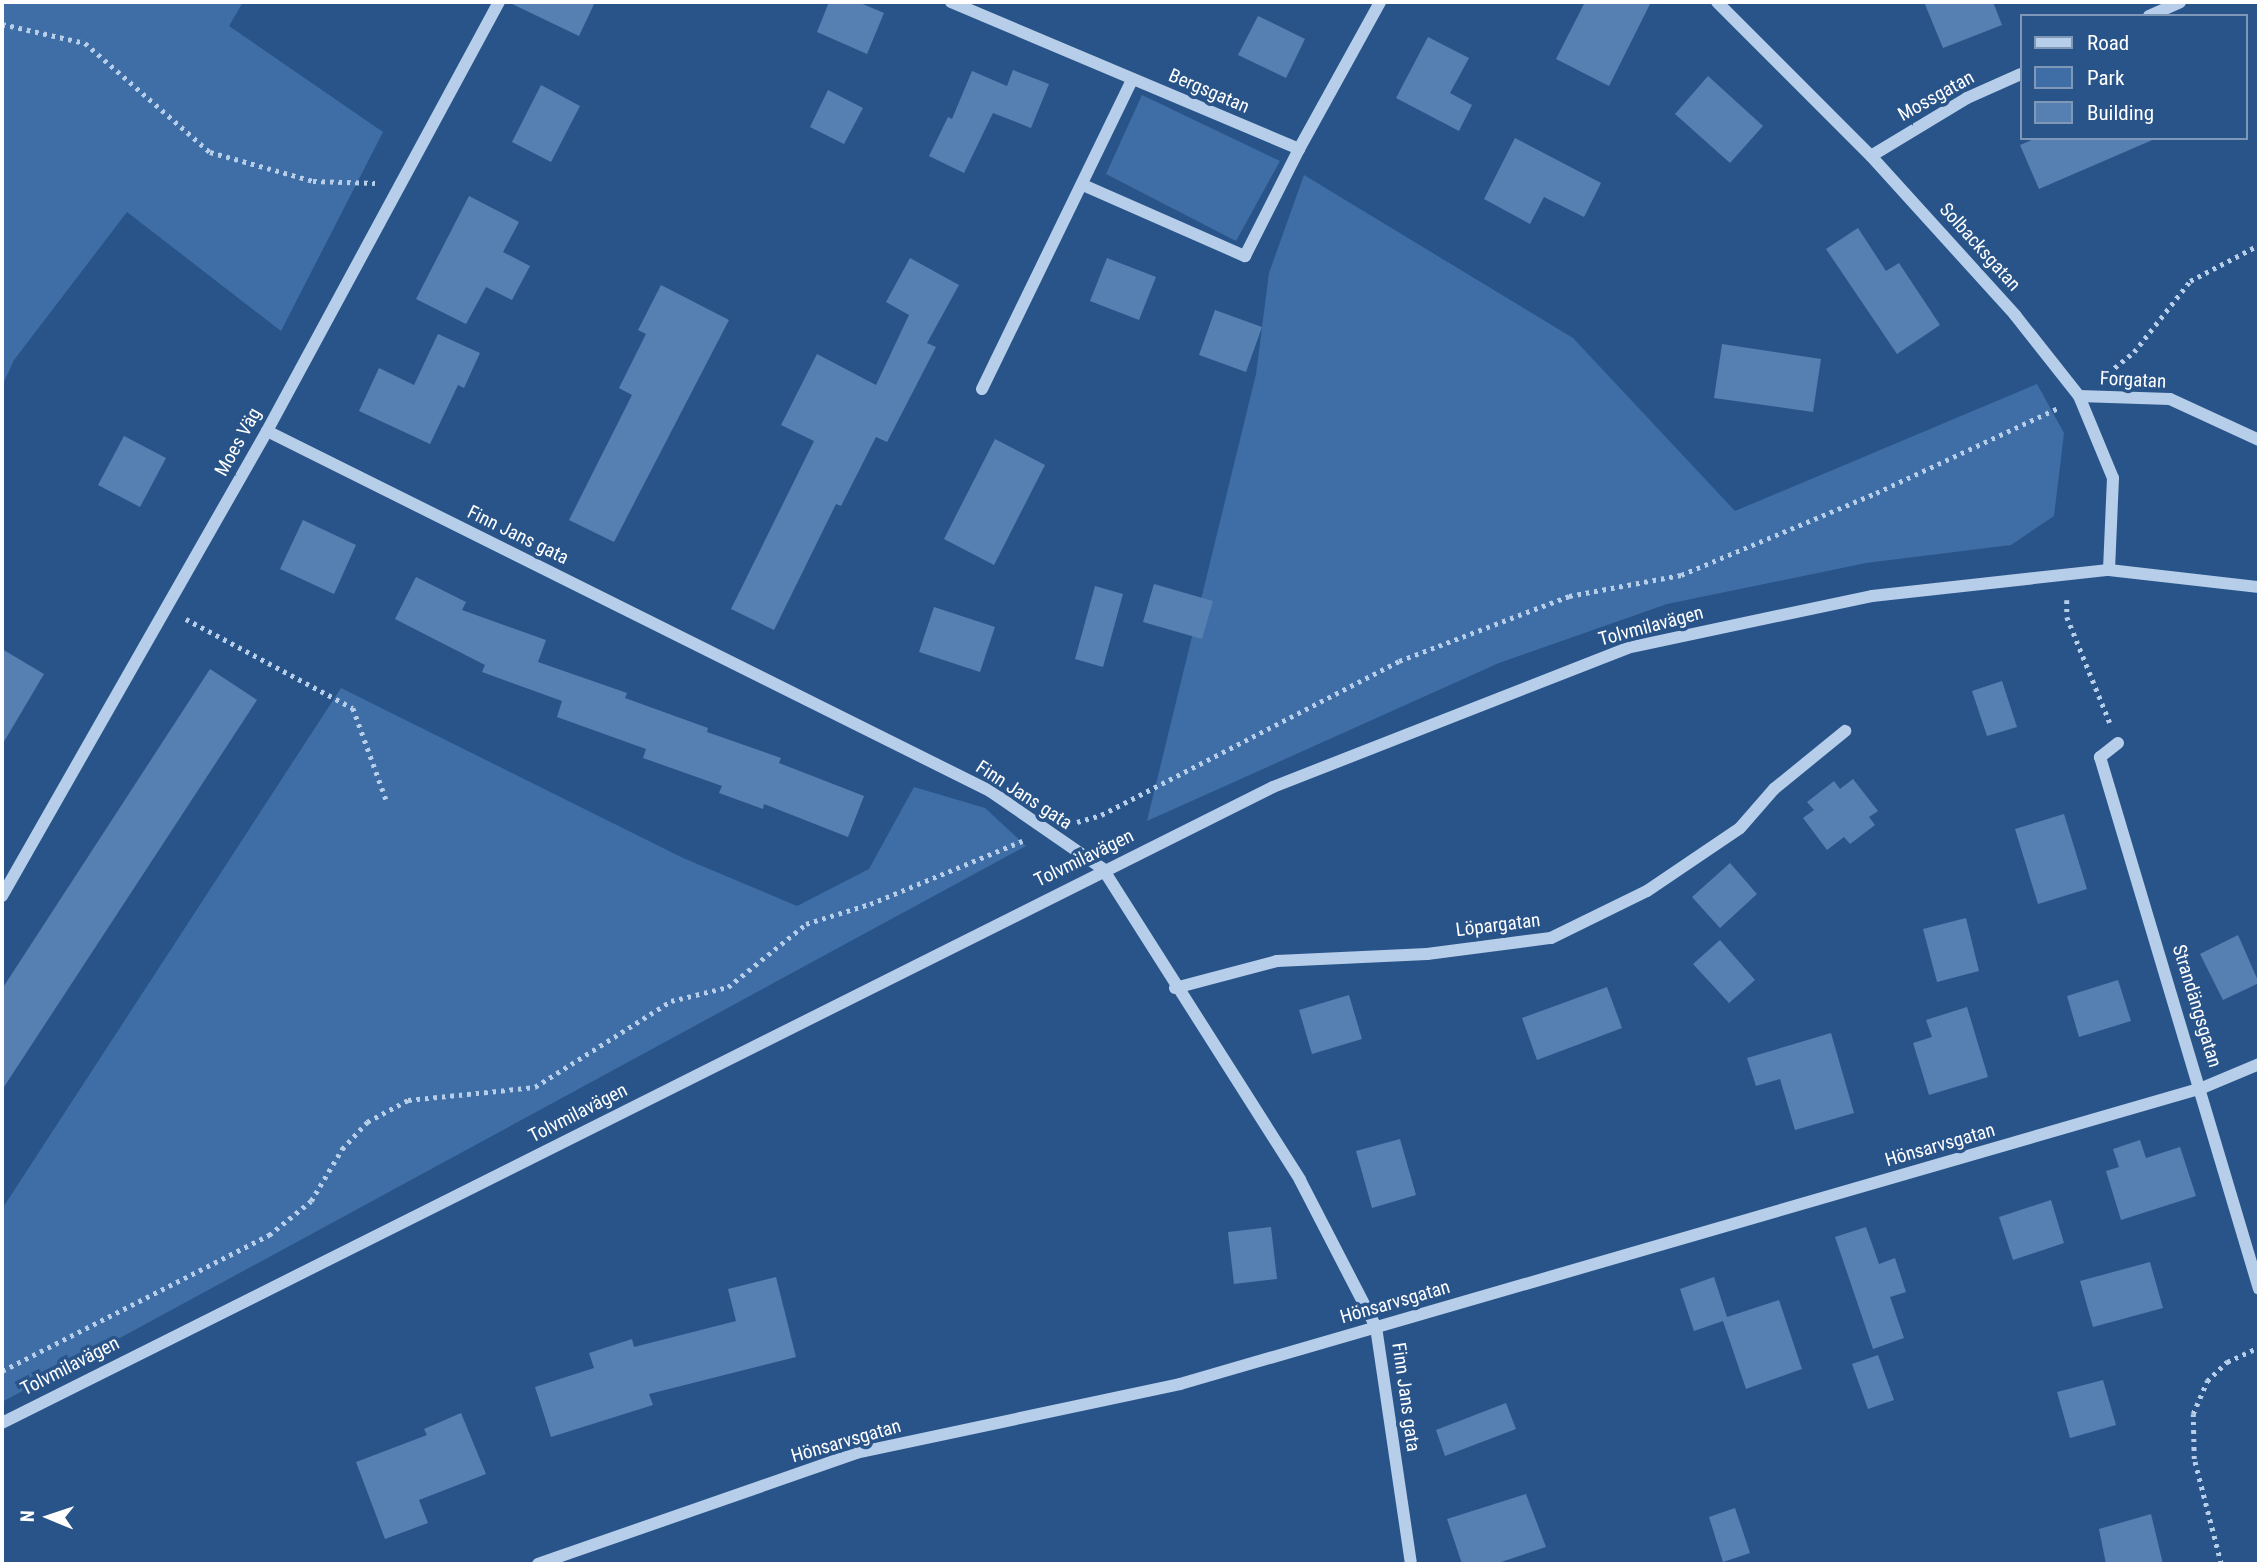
<!DOCTYPE html>
<meta charset="utf-8">
<style>
body{margin:0}
#map{position:relative;width:2261px;height:1566px;overflow:hidden;background:#295489;font-family:"Roboto Condensed",sans-serif}
div>[style]{position:absolute}
[style*='--x']{left:calc(var(--x)*1px);top:calc(var(--y)*1px);width:calc(var(--w)*1px);rotate:calc(var(--a)*1deg)}
.green>*{inset:0;background:#3e6ea5}
.building>*{inset:0;background:#5680b2}
.path>*{height:4.5px;margin-top:-2.25px;transform-origin:0;background:repeating-linear-gradient(90deg,#b6cee9 0 3.5px,transparent 0 8.5px)}
.minor>*{height:12px;margin:-6px;padding:0 6px;transform-origin:6px;border-radius:6px;background:#b6cee9}
span{translate:-50% -50%;white-space:nowrap;text-align:center;line-height:1.15;-webkit-text-stroke:7px #295489;paint-order:stroke}
.street-label{font-size:19px;color:#fff}
.frame{position:absolute;inset:0;border:4px solid #fff;pointer-events:none}
.legend{position:absolute;left:2020px;top:14px;width:228px;height:126px;box-sizing:border-box;background:#295489;border:2px solid #7f98b8;margin:0;padding:9px 12px;list-style:none;font-size:21px;color:#fff}
.legend li{display:flex;align-items:center;gap:14px;height:35px}
.legend b{width:35px;border:2px solid #7f98b8}
.north{position:absolute;left:14px;top:1482px;width:70px;height:70px;-webkit-text-stroke:5px #295489;paint-order:stroke;rotate:272deg;font-size:19px;font-weight:700;line-height:28px;text-align:center;color:#fff}
.north::after{content:'';display:block;margin:auto;width:24px;height:32px;background:#fff;clip-path:polygon(50% 0,100% 100%,50% 72%,0 100%)}
</style>
<div id="map">
<div class="green">
<i style="clip-path:polygon(2px 2px,243px 2px,229px 26px,383px 132px,281px 331px,127px 212px,14px 360px,2px 386px)"></i>
<i style="clip-path:polygon(1142px 95px,1280px 161px,1236px 241px,1106px 174px)"></i>
<i style="clip-path:polygon(1304px 175px,1573px 338px,1735px 511px,2037px 384px,2064px 433px,2054px 516px,2011px 545px,1866px 563px,1667px 604px,1499px 663px,1147px 821px,1256px 374px,1269px 273px)"></i>
<i style="clip-path:polygon(341px 688px,683px 858px,797px 906px,869px 869px,914px 787px,985px 808px,1026px 846px,2px 1402px,2px 1209px)"></i>
</div>
<div class="building">
<i style="clip-path:polygon(508px 2px,595px 2px,579px 36px)"></i>
<i style="clip-path:polygon(829px 2px,858px 2px,884px 13px,867px 54px,817px 32px)"></i>
<i style="clip-path:polygon(1585px 2px,1651px 2px,1609px 86px,1556px 59px)"></i>
<i style="clip-path:polygon(1924px 2px,1993px 2px,2002px 25px,1943px 48px)"></i>
<i style="clip-path:polygon(1258px 16px,1305px 39px,1286px 78px,1238px 55px)"></i>
<i style="clip-path:polygon(1428px 37px,1469px 58px,1450px 93px,1472px 105px,1459px 131px,1396px 98px)"></i>
<i style="clip-path:polygon(1013px 70px,1049px 84px,1031px 128px,993px 113px,964px 173px,929px 156px,948px 117px,952px 119px,972px 71px,1007px 86px)"></i>
<i style="clip-path:polygon(1708px 76px,1763px 126px,1730px 163px,1675px 114px)"></i>
<i style="clip-path:polygon(541px 85px,580px 106px,551px 162px,512px 142px)"></i>
<i style="clip-path:polygon(828px 90px,863px 108px,844px 144px,810px 127px)"></i>
<i style="clip-path:polygon(1515px 138px,1601px 183px,1584px 217px,1544px 197px,1530px 224px,1484px 199px)"></i>
<i style="clip-path:polygon(2036px 138px,2157px 138px,2039px 189px,2020px 145px)"></i>
<i style="clip-path:polygon(469px 196px,519px 222px,503px 252px,530px 266px,512px 300px,486px 287px,466px 324px,416px 299px)"></i>
<i style="clip-path:polygon(1858px 228px,1886px 271px,1899px 263px,1940px 325px,1897px 354px,1826px 249px)"></i>
<i style="clip-path:polygon(910px 258px,959px 285px,927px 343px,936px 347px,887px 442px,876px 437px,841px 506px,836px 504px,774px 630px,731px 609px,814px 441px,781px 425px,817px 354px,876px 385px,909px 315px,886px 302px)"></i>
<i style="clip-path:polygon(1107px 258px,1156px 277px,1139px 320px,1090px 301px)"></i>
<i style="clip-path:polygon(661px 285px,729px 320px,614px 542px,569px 520px,632px 395px,619px 388px,646px 334px,638px 330px)"></i>
<i style="clip-path:polygon(1215px 310px,1262px 327px,1246px 372px,1199px 355px)"></i>
<i style="clip-path:polygon(438px 334px,480px 353px,464px 388px,458px 385px,430px 444px,359px 411px,379px 368px,414px 385px)"></i>
<i style="clip-path:polygon(1722px 344px,1821px 359px,1813px 412px,1714px 398px)"></i>
<i style="clip-path:polygon(124px 436px,166px 458px,140px 507px,98px 485px)"></i>
<i style="clip-path:polygon(995px 439px,1045px 465px,994px 565px,944px 539px)"></i>
<i style="clip-path:polygon(303px 520px,356px 545px,334px 594px,280px 569px)"></i>
<i style="clip-path:polygon(416px 577px,466px 602px,462px 610px,546px 640px,538px 662px,627px 693px,625px 698px,708px 728px,707px 732px,781px 758px,779px 763px,864px 796px,848px 837px,764px 804px,763px 809px,719px 793px,722px 786px,643px 758px,646px 749px,557px 717px,562px 701px,482px 672px,485px 665px,395px 619px)"></i>
<i style="clip-path:polygon(1154px 584px,1213px 601px,1202px 639px,1143px 622px)"></i>
<i style="clip-path:polygon(1095px 586px,1123px 594px,1103px 667px,1075px 659px)"></i>
<i style="clip-path:polygon(934px 607px,995px 627px,980px 672px,919px 652px)"></i>
<i style="clip-path:polygon(2px 649px,44px 674px,2px 745px)"></i>
<i style="clip-path:polygon(210px 669px,257px 700px,2px 1090px,2px 989px)"></i>
<i style="clip-path:polygon(2002px 681px,2017px 727px,1987px 736px,1972px 691px)"></i>
<i style="clip-path:polygon(1853px 779px,1878px 811px,1869px 817px,1875px 825px,1850px 844px,1844px 837px,1827px 850px,1803px 818px,1814px 810px,1807px 802px,1834px 781px,1840px 789px)"></i>
<i style="clip-path:polygon(2064px 814px,2087px 889px,2038px 904px,2015px 829px)"></i>
<i style="clip-path:polygon(1730px 863px,1757px 894px,1720px 928px,1692px 897px)"></i>
<i style="clip-path:polygon(1966px 918px,1979px 971px,1937px 982px,1923px 929px)"></i>
<i style="clip-path:polygon(2238px 935px,2259px 983px,2223px 1000px,2200px 954px)"></i>
<i style="clip-path:polygon(1720px 940px,1755px 980px,1729px 1003px,1693px 964px)"></i>
<i style="clip-path:polygon(2118px 980px,2131px 1021px,2079px 1037px,2067px 996px)"></i>
<i style="clip-path:polygon(1607px 987px,1622px 1028px,1537px 1060px,1522px 1018px)"></i>
<i style="clip-path:polygon(1349px 995px,1362px 1039px,1312px 1054px,1299px 1010px)"></i>
<i style="clip-path:polygon(1967px 1007px,1988px 1077px,1929px 1095px,1913px 1043px,1932px 1037px,1926px 1020px)"></i>
<i style="clip-path:polygon(1831px 1033px,1854px 1113px,1795px 1130px,1780px 1079px,1756px 1086px,1747px 1058px)"></i>
<i style="clip-path:polygon(1400px 1139px,1416px 1195px,1372px 1208px,1356px 1151px)"></i>
<i style="clip-path:polygon(2140px 1140px,2146px 1158px,2180px 1147px,2196px 1196px,2121px 1220px,2106px 1171px,2119px 1167px,2113px 1149px)"></i>
<i style="clip-path:polygon(2051px 1200px,2064px 1243px,2013px 1260px,1999px 1217px)"></i>
<i style="clip-path:polygon(1271px 1227px,1277px 1279px,1234px 1284px,1228px 1232px)"></i>
<i style="clip-path:polygon(1866px 1227px,1879px 1264px,1895px 1258px,1906px 1292px,1890px 1297px,1904px 1338px,1873px 1349px,1835px 1237px)"></i>
<i style="clip-path:polygon(2150px 1262px,2163px 1308px,2093px 1327px,2080px 1281px)"></i>
<i style="clip-path:polygon(776px 1277px,796px 1357px,649px 1394px,653px 1405px,551px 1437px,535px 1387px,594px 1368px,589px 1353px,632px 1339px,634px 1347px,736px 1321px,728px 1289px)"></i>
<i style="clip-path:polygon(1714px 1277px,1727px 1317px,1779px 1300px,1802px 1369px,1746px 1389px,1723px 1321px,1694px 1331px,1680px 1289px)"></i>
<i style="clip-path:polygon(1878px 1355px,1894px 1400px,1868px 1409px,1852px 1364px)"></i>
<i style="clip-path:polygon(2103px 1380px,2116px 1425px,2070px 1438px,2057px 1392px)"></i>
<i style="clip-path:polygon(1506px 1403px,1516px 1429px,1445px 1456px,1436px 1430px)"></i>
<i style="clip-path:polygon(461px 1413px,486px 1474px,419px 1500px,428px 1523px,385px 1539px,356px 1462px,427px 1435px,424px 1429px)"></i>
<i style="clip-path:polygon(1526px 1494px,1546px 1547px,1495px 1564px,1462px 1564px,1447px 1519px)"></i>
<i style="clip-path:polygon(1735px 1508px,1750px 1553px,1723px 1562px,1709px 1517px)"></i>
<i style="clip-path:polygon(2151px 1514px,2163px 1564px,2106px 1564px,2099px 1529px)"></i>
</div>
<div class="path">
<i style="--x:2;--y:24;--w:85;--a:12.9"></i>
<i style="--x:85;--y:43;--w:166;--a:41.1"></i>
<i style="--x:210;--y:152;--w:107;--a:15.7"></i>
<i style="--x:313;--y:181;--w:62;--a:1.8"></i>
<i style="--x:2108;--y:373;--w:33;--a:-39"></i>
<i style="--x:2134;--y:352;--w:90;--a:-51.7"></i>
<i style="--x:2190;--y:281;--w:78;--a:-27.6"></i>
<i style="--x:2067;--y:600;--w:17;--a:90"></i>
<i style="--x:2067;--y:617;--w:114;--a:67.9"></i>
<i style="--x:186;--y:619;--w:189;--a:28.1"></i>
<i style="--x:353;--y:708;--w:97;--a:70.1"></i>
<i style="--x:1077;--y:822;--w:25;--a:-16"></i>
<i style="--x:1101;--y:815;--w:335;--a:-27.3"></i>
<i style="--x:1399;--y:661;--w:182;--a:-20.9"></i>
<i style="--x:1569;--y:596;--w:114;--a:-10.6"></i>
<i style="--x:1681;--y:575;--w:212;--a:-22.8"></i>
<i style="--x:1876;--y:493;--w:201;--a:-25"></i>
<i style="--x:2;--y:1371;--w:300;--a:-27"></i>
<i style="--x:269;--y:1235;--w:54;--a:-39"></i>
<i style="--x:311;--y:1201;--w:61;--a:-59.2"></i>
<i style="--x:342;--y:1149;--w:37;--a:-47"></i>
<i style="--x:367;--y:1122;--w:47;--a:-28.2"></i>
<i style="--x:408;--y:1100;--w:128;--a:-5.8"></i>
<i style="--x:535;--y:1087;--w:161;--a:-32.3"></i>
<i style="--x:671;--y:1001;--w:59;--a:-13.8"></i>
<i style="--x:728;--y:987;--w:100;--a:-38.9"></i>
<i style="--x:806;--y:924;--w:67;--a:-17.4"></i>
<i style="--x:870;--y:904;--w:165;--a:-22.5"></i>
<i style="--x:2221;--y:1564;--w:108;--a:-104.4"></i>
<i style="--x:2194;--y:1459;--w:45;--a:-91.3"></i>
<i style="--x:2193;--y:1414;--w:36;--a:-67"></i>
<i style="--x:2207;--y:1381;--w:28;--a:-44"></i>
<i style="--x:2227;--y:1362;--w:35;--a:-25"></i>
</div>
<div class="minor">
<i style="--x:951;--y:2;--w:378;--a:22.9"></i>
<i style="--x:1299;--y:149;--w:168;--a:-61.1"></i>
<i style="--x:1717;--y:2;--w:218;--a:45"></i>
<i style="--x:1871;--y:156;--w:215;--a:47.8"></i>
<i style="--x:2015;--y:315;--w:103;--a:51.7"></i>
<i style="--x:2079;--y:396;--w:89;--a:67.5"></i>
<i style="--x:2113;--y:478;--w:92;--a:92.5"></i>
<i style="--x:2149;--y:16;--w:34;--a:-24"></i>
<i style="--x:1871;--y:156;--w:112;--a:-31.1"></i>
<i style="--x:1967;--y:98;--w:59;--a:-24"></i>
<i style="--x:1083;--y:185;--w:177;--a:23.7"></i>
<i style="--x:1245;--y:256;--w:120;--a:-63.2"></i>
<i style="--x:982;--y:389;--w:343;--a:-64.1"></i>
<i style="--x:2079;--y:396;--w:91;--a:1.9"></i>
<i style="--x:2170;--y:399;--w:98;--a:24.7"></i>
<i style="--x:267;--y:431;--w:808;--a:26.47"></i>
<i style="--x:990;--y:791;--w:137;--a:34.6"></i>
<i style="--x:1103;--y:869;--w:368;--a:57.6"></i>
<i style="--x:1300;--y:1180;--w:165;--a:62.7"></i>
<i style="--x:1376;--y:1327;--w:240;--a:81.6"></i>
<i style="--x:2118;--y:743;--w:23;--a:142"></i>
<i style="--x:2100;--y:757;--w:555;--a:73.36"></i>
<i style="--x:2;--y:896;--w:535;--a:-60.32"></i>
<i style="--x:267;--y:431;--w:488;--a:-61.6"></i>
<i style="--x:1175;--y:988;--w:106;--a:-14.8"></i>
<i style="--x:1277;--y:961;--w:150;--a:-2.7"></i>
<i style="--x:1427;--y:954;--w:125;--a:-7.4"></i>
<i style="--x:1551;--y:938;--w:107;--a:-26.1"></i>
<i style="--x:1647;--y:891;--w:112;--a:-34.1"></i>
<i style="--x:1740;--y:828;--w:52;--a:-48.9"></i>
<i style="--x:1774;--y:789;--w:92;--a:-39.2"></i>
<i style="--x:2;--y:1423;--w:1421;--a:-26.58"></i>
<i style="--x:1273;--y:787;--w:380;--a:-21.4"></i>
<i style="--x:1627;--y:648;--w:250;--a:-12"></i>
<i style="--x:1872;--y:596;--w:238;--a:-6.3"></i>
<i style="--x:2109;--y:570;--w:151;--a:6.5"></i>
<i style="--x:538;--y:1564;--w:337;--a:-19.2"></i>
<i style="--x:856;--y:1453;--w:331;--a:-12"></i>
<i style="--x:1180;--y:1384;--w:1064;--a:-16.15"></i>
<i style="--x:2202;--y:1088;--w:62;--a:-22.8"></i>
</div>
<div class="street-label">
<span style="left:1209px;top:91px;rotate:23deg">Bergsgatan</span>
<span style="left:1936px;top:96px;rotate:-29deg">Mossgatan</span>
<span style="left:1980px;top:247px;rotate:48deg">Solbacksgatan</span>
<span style="left:2133px;top:380px;rotate:3deg">Forgatan</span>
<span style="left:238px;top:442px;rotate:-61deg">Moes Väg</span>
<span style="left:518px;top:535px;rotate:26deg">Finn Jans gata</span>
<span style="left:1651px;top:626px;rotate:-15deg">Tolvmilavägen</span>
<span style="left:1024px;top:795px;rotate:33deg">Finn Jans gata</span>
<span style="left:1084px;top:858px;rotate:-26deg">Tolvmilavägen</span>
<span style="left:1498px;top:925px;rotate:-7deg">Löpargatan</span>
<span style="left:2197px;top:1006px;rotate:73deg">Strandängsgatan</span>
<span style="left:578px;top:1113px;rotate:-27deg">Tolvmilavägen</span>
<span style="left:1940px;top:1145px;rotate:-16deg">Hönsarvsgatan</span>
<span style="left:1395px;top:1302px;rotate:-16deg">Hönsarvsgatan</span>
<span style="left:70px;top:1366px;rotate:-27deg">Tolvmilavägen</span>
<span style="left:1406px;top:1397px;rotate:82deg">Finn Jans gata</span>
<span style="left:846px;top:1441px;rotate:-16deg">Hönsarvsgatan</span>
</div>
<div class="frame"></div>
<ul class="legend">
<li><b style="height:9px;background:#b6cee9"></b>Road</li>
<li><b style="height:19px;background:#3e6ea5"></b>Park</li>
<li><b style="height:19px;background:#5680b2"></b>Building</li>
</ul>
<div class="north">N</div>
</div>
